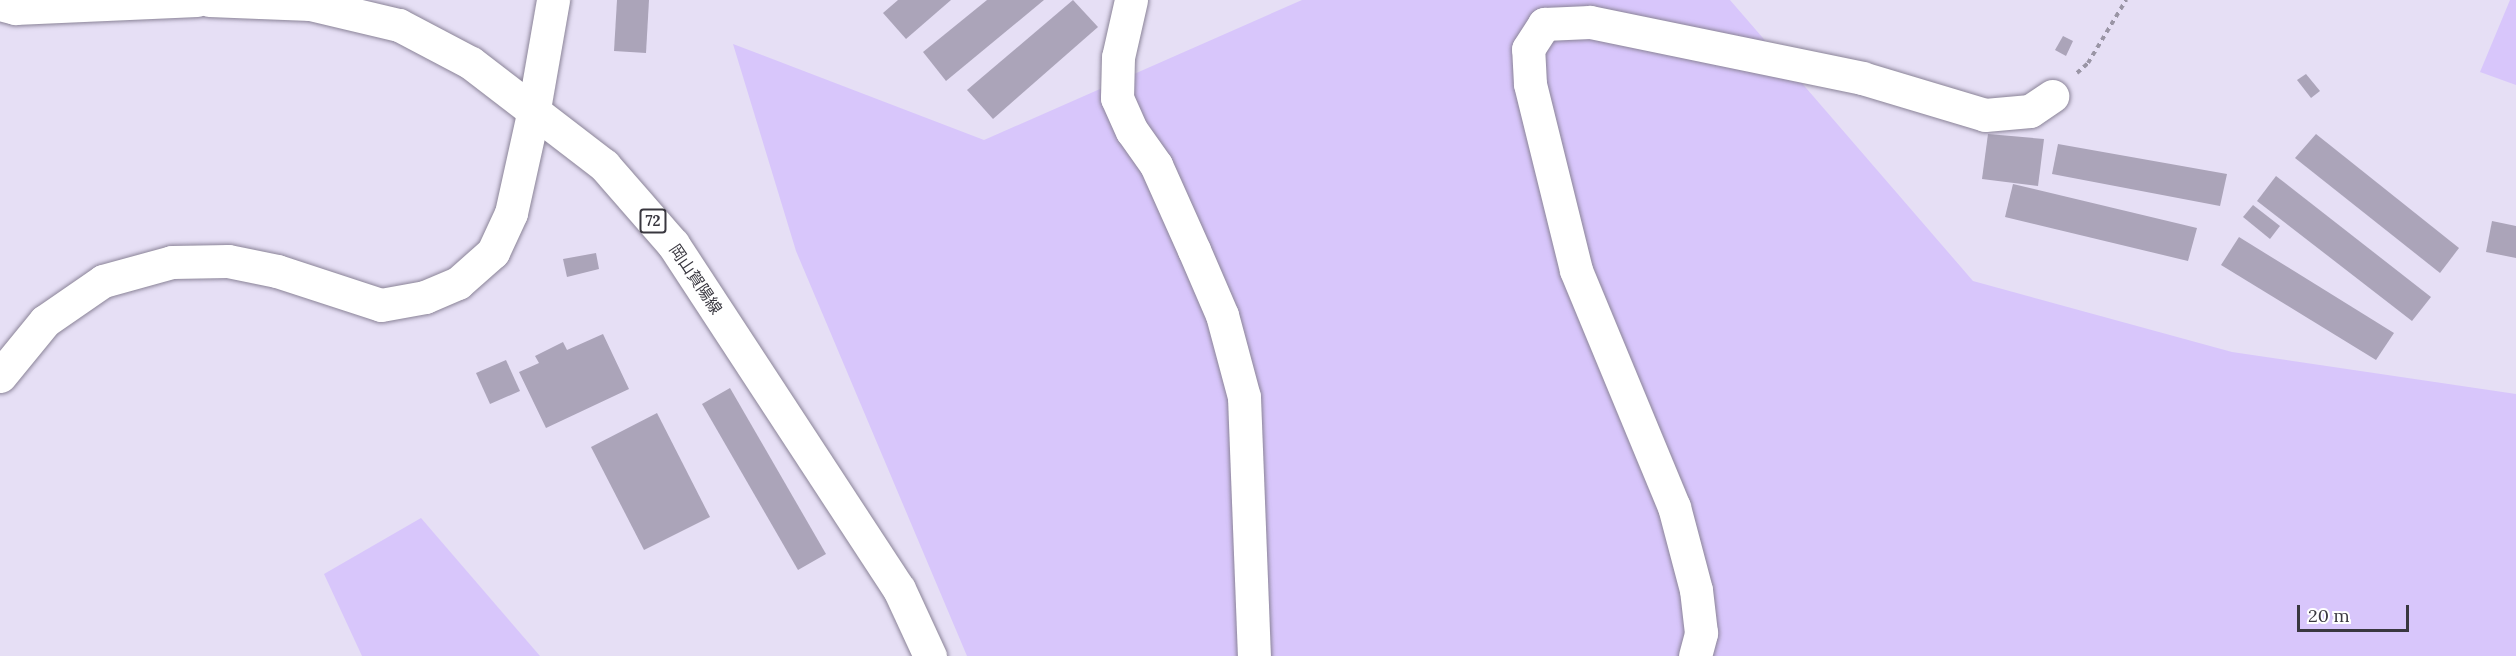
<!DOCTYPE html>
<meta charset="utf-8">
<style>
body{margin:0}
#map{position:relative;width:2516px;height:656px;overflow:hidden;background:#e6dff5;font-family:Lora,"Noto Sans JP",serif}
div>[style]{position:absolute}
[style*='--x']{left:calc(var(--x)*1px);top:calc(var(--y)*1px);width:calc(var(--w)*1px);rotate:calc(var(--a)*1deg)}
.green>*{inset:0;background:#d8c6fb}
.building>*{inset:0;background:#aba4b9}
.path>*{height:4px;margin-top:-2px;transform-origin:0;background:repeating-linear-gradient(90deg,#9a95a5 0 4.5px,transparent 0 9px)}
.roads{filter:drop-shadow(0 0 2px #8a8397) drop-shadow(0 0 2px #8a8397)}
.minor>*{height:33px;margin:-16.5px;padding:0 16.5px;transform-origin:16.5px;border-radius:16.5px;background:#fff}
.tertiary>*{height:33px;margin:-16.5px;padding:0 16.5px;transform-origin:16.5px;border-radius:16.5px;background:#fff}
.primary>*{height:33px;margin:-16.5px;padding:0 16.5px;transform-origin:16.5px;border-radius:16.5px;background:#fff}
span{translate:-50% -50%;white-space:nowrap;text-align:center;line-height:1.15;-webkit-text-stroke:5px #fff;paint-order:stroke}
.shield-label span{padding:2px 4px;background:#fff;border:2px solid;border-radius:4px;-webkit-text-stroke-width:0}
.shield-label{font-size:15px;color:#39373f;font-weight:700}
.street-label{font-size:16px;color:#39373f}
.scale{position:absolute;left:2297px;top:605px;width:112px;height:27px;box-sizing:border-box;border:3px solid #39373f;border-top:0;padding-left:8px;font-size:18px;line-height:21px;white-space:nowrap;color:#39373f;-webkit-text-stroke:4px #fff;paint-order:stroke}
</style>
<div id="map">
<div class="green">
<i style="clip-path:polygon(1302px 0,1730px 0,1973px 281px,2232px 352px,2516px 394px,2516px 656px,967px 656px,796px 251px,733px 44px,984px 140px)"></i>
<i style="clip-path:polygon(2510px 0,2516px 0,2516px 85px,2480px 72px)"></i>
<i style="clip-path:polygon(421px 518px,540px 656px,362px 656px,324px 574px)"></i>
</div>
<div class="building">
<i style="clip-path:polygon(617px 0,649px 0,646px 53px,614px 51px)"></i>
<i style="clip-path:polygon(898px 0,951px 0,906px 39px,883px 13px)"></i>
<i style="clip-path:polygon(987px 0,1044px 0,946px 81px,923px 52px)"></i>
<i style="clip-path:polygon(1073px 0,1098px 27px,993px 119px,967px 90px)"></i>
<i style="clip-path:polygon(2063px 36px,2073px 41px,2066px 56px,2055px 50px)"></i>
<i style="clip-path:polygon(2306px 74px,2320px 91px,2311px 98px,2297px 80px)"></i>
<i style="clip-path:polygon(1988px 134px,2044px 139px,2038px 186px,1982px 179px)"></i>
<i style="clip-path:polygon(2316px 134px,2459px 248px,2440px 273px,2295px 158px)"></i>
<i style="clip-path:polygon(2058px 144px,2227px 174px,2220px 206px,2052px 174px)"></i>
<i style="clip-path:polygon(2276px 176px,2431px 297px,2412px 321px,2257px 201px)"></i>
<i style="clip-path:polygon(2013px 184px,2197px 228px,2188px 261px,2005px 217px)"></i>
<i style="clip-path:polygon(2253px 205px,2280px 226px,2270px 239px,2243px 217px)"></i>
<i style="clip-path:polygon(2492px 221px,2516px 226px,2516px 258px,2486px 252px)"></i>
<i style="clip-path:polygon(2239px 237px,2394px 333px,2376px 360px,2221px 265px)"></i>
<i style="clip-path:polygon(596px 253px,599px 269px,567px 277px,563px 259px)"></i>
<i style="clip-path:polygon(603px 334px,629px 389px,546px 428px,519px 372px,539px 363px,535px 356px,563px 342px,567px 350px)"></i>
<i style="clip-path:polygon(506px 360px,520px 391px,490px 404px,476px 373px)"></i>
<i style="clip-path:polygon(730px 388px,826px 554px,798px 570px,702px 404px)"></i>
<i style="clip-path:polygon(657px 413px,710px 517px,644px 550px,591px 447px)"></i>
</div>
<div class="path">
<i style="--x:2077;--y:73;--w:15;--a:-42"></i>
<i style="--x:2088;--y:63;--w:74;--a:-58.9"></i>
</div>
<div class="roads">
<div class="minor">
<i style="--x:1131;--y:0;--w:58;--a:102.8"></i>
<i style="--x:1118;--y:57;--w:41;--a:91.4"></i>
<i style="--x:1117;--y:98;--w:36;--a:66"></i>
<i style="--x:1132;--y:131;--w:42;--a:54.8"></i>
<i style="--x:1156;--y:165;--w:93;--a:65.9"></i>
<i style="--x:1194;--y:250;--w:71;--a:66.7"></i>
<i style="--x:1222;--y:315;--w:85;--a:75"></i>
<i style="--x:1244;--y:397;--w:259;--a:87.8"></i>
<i style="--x:534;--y:109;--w:111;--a:-80.1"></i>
<i style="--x:1695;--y:656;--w:24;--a:-75"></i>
<i style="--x:1701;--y:633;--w:43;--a:-96.6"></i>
<i style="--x:1696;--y:590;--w:86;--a:-104.8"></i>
<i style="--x:1674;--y:507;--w:256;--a:-112.5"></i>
<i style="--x:1576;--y:270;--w:192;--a:-103.9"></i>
<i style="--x:1530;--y:84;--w:35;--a:-93"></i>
<i style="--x:1528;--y:49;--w:30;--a:-57"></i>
<i style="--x:1544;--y:24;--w:46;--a:-2.5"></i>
<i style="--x:1590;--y:22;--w:278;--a:11.6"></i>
<i style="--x:1862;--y:78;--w:128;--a:16.7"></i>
<i style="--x:1985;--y:115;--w:45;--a:-5.1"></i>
<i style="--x:2030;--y:111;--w:27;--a:-34"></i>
</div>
<div class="tertiary">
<i style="--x:0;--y:376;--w:71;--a:-50.7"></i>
<i style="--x:45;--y:321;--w:70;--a:-34.6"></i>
<i style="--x:103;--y:281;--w:72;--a:-15.4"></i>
<i style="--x:172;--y:262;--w:56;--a:-1"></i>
<i style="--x:228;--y:261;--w:50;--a:11.5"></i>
<i style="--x:277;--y:271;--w:109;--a:18.1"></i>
<i style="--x:381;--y:305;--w:45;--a:-10.3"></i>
<i style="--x:425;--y:297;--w:36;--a:-23"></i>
<i style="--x:458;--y:283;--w:47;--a:-41.5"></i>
<i style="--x:493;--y:252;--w:43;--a:-65.2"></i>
<i style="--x:511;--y:213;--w:107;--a:-77.5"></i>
</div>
<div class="primary">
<i style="--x:209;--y:0;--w:101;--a:2.3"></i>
<i style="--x:310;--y:4;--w:91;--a:13.3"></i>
<i style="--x:399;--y:25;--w:81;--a:27.8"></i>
<i style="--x:471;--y:63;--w:168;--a:37.5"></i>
<i style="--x:604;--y:165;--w:105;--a:48.9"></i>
<i style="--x:673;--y:244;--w:412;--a:56.8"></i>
<i style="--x:899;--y:589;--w:74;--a:65.2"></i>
<i style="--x:0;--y:4;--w:16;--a:15"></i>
<i style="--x:15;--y:8;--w:182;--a:-2.5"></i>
</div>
</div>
<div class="shield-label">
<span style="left:653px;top:221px">72</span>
</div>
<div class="street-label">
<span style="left:696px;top:279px;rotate:56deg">岡山賀陽線</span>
</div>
<div class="scale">20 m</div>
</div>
